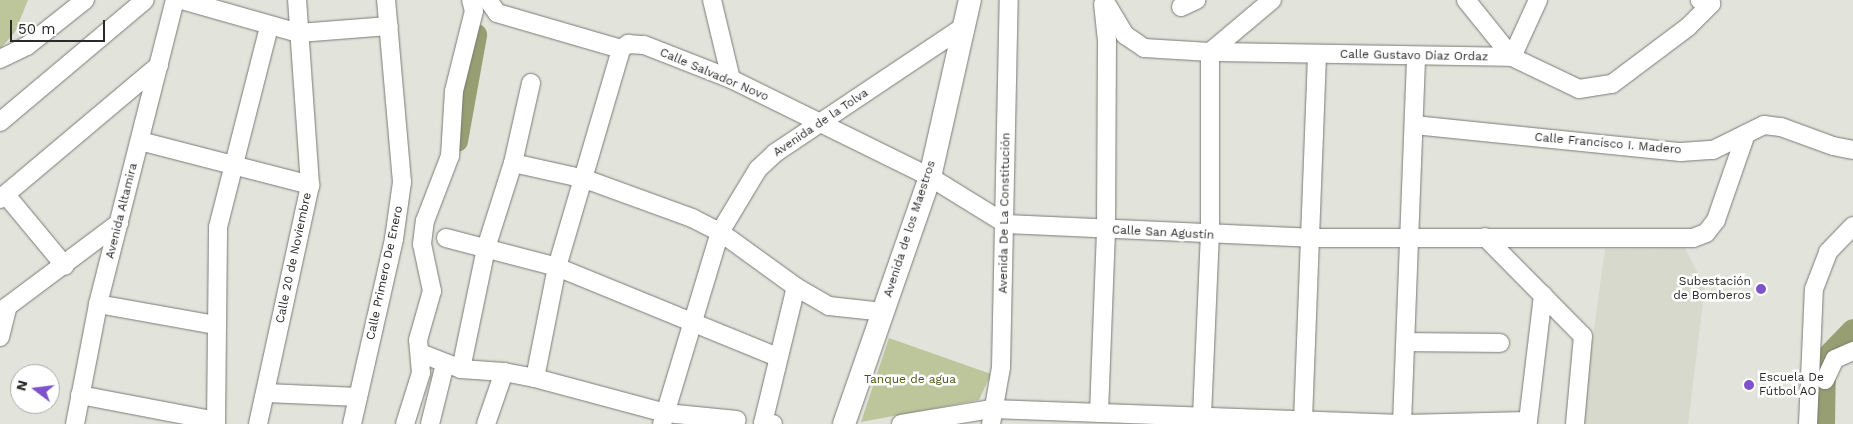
<!DOCTYPE html>
<meta charset="utf-8">
<style>
body{margin:0}
#map{position:relative;width:1853px;height:424px;overflow:hidden;background:#e2e4dc;font-family:"Work Sans",sans-serif}
div>[style]{position:absolute}
[style*='--x']{left:calc(var(--x)*1px);top:calc(var(--y)*1px);width:calc(var(--w)*1px);rotate:calc(var(--a)*1deg)}
.built>*{inset:0;background:#d6d9cb}
.green>*{inset:0;background:#bdc59b}
.river>*{height:22px;margin:-11px;padding:0 11px;transform-origin:11px;border-radius:11px;background:#969e72}
.roads{filter:drop-shadow(0 0 1px #797a74) drop-shadow(0 0 1px #797a74)}
.minor>*{height:18px;margin:-9px;padding:0 9px;transform-origin:9px;border-radius:9px;background:#fff}
.major>*{height:22px;margin:-11px;padding:0 11px;transform-origin:11px;border-radius:11px;background:#fff}
.dots>*{width:14px;height:14px;translate:-50% -50%;box-sizing:border-box;border:2px solid #fff;border-radius:50%}
span{translate:-50% -50%;white-space:nowrap;text-align:center;line-height:1.15;-webkit-text-stroke:5px #fff;paint-order:stroke}
.street-label{font-size:12px;color:#2a2b28}
.poi-label{font-size:12px;color:#2a2b28}
.right{translate:-100% -50%;text-align:right}
.left{translate:0 -50%;text-align:left}
.park-label{font-size:12px;color:#4f5810}
.north{position:absolute;left:10px;top:364px;width:50px;height:50px;box-sizing:border-box;background:#fff;border:1px solid #aaaaa9;border-radius:50%;rotate:285deg;font-size:14px;font-weight:700;line-height:20px;text-align:center;color:#2a2b28}
.north::after{content:'';display:block;margin:auto;width:18px;height:22px;background:#7d52cb;clip-path:polygon(50% 0,100% 100%,50% 72%,0 100%)}
.scale{position:absolute;left:10px;top:20px;width:95px;height:22px;box-sizing:border-box;border:2px solid #2a2b28;border-top:0;padding-left:6px;font-size:15px;line-height:18px;white-space:nowrap;color:#2a2b28;-webkit-text-stroke:4px #fff;paint-order:stroke}
</style>
<div id="map">
<div class="built">
<i style="clip-path:polygon(1685px 248px,1705px 287px,1688px 424px,1581px 424px,1605px 249px)"></i>
</div>
<div class="green">
<i style="clip-path:polygon(0 0,28px 0,15px 32px,0 49px)"></i>
<i style="clip-path:polygon(889px 338px,991px 374px,979px 400px,861px 422px)"></i>
</div>
<div class="river">
<i style="--x:457;--y:141;--w:108;--a:-79.8"></i>
<i style="--x:1824;--y:424;--w:65;--a:-89.1"></i>
<i style="--x:1825;--y:359;--w:40;--a:-46"></i>
</div>
<div class="roads">
<div class="minor">
<i style="--x:182;--y:0;--w:122;--a:15.8"></i>
<i style="--x:299;--y:33;--w:90;--a:-4.4"></i>
<i style="--x:488;--y:0;--w:16;--a:55"></i>
<i style="--x:497;--y:13;--w:129;--a:16.2"></i>
<i style="--x:621;--y:49;--w:9;--a:-36"></i>
<i style="--x:628;--y:44;--w:16;--a:4"></i>
<i style="--x:644;--y:45;--w:93;--a:21.3"></i>
<i style="--x:731;--y:79;--w:222;--a:26.2"></i>
<i style="--x:930;--y:177;--w:89;--a:31.7"></i>
<i style="--x:1006;--y:224;--w:304;--a:2.6"></i>
<i style="--x:1310;--y:238;--w:383;--a:0"></i>
<i style="--x:1693;--y:238;--w:14;--a:-21"></i>
<i style="--x:1706;--y:233;--w:16;--a:-52"></i>
<i style="--x:1716;--y:220;--w:91;--a:-70.8"></i>
<i style="--x:712;--y:0;--w:81;--a:76.5"></i>
<i style="--x:1104;--y:0;--w:41;--a:59"></i>
<i style="--x:1125;--y:35;--w:23;--a:34"></i>
<i style="--x:1144;--y:48;--w:66;--a:3.5"></i>
<i style="--x:1210;--y:52;--w:302;--a:0.9"></i>
<i style="--x:1512;--y:57;--w:74;--a:25.5"></i>
<i style="--x:1579;--y:89;--w:33;--a:-9"></i>
<i style="--x:1612;--y:84;--w:95;--a:-36.9"></i>
<i style="--x:1688;--y:27;--w:33;--a:-45"></i>
<i style="--x:1711;--y:4;--w:12;--a:-160"></i>
<i style="--x:1466;--y:0;--w:73;--a:51.1"></i>
<i style="--x:1181;--y:7;--w:17;--a:-25"></i>
<i style="--x:1512;--y:57;--w:63;--a:-65.5"></i>
<i style="--x:0;--y:59;--w:30;--a:-26"></i>
<i style="--x:27;--y:46;--w:74;--a:-38.4"></i>
<i style="--x:0;--y:122;--w:189;--a:-40.1"></i>
<i style="--x:1414;--y:125;--w:268;--a:5.8"></i>
<i style="--x:1681;--y:152;--w:32;--a:-4"></i>
<i style="--x:1713;--y:150;--w:57;--a:-26.1"></i>
<i style="--x:1764;--y:125;--w:17;--a:7"></i>
<i style="--x:1781;--y:127;--w:55;--a:20.1"></i>
<i style="--x:1833;--y:146;--w:20;--a:11"></i>
<i style="--x:140;--y:141;--w:176;--a:14.5"></i>
<i style="--x:513;--y:163;--w:74;--a:12.5"></i>
<i style="--x:585;--y:179;--w:114;--a:20"></i>
<i style="--x:692;--y:218;--w:31;--a:27"></i>
<i style="--x:720;--y:232;--w:94;--a:35.9"></i>
<i style="--x:796;--y:287;--w:38;--a:30"></i>
<i style="--x:829;--y:306;--w:54;--a:6.3"></i>
<i style="--x:6;--y:195;--w:92;--a:50.3"></i>
<i style="--x:0;--y:199;--w:208;--a:-40.1"></i>
<i style="--x:1485;--y:237;--w:139;--a:45.3"></i>
<i style="--x:1583;--y:336;--w:88;--a:95.2"></i>
<i style="--x:446;--y:238;--w:115;--a:14.6"></i>
<i style="--x:557;--y:267;--w:239;--a:22.2"></i>
<i style="--x:98;--y:304;--w:120;--a:10.1"></i>
<i style="--x:0;--y:312;--w:149;--a:-36.8"></i>
<i style="--x:0;--y:337;--w:32;--a:-76"></i>
<i style="--x:1406;--y:342;--w:94;--a:0.6"></i>
<i style="--x:420;--y:353;--w:44;--a:21.3"></i>
<i style="--x:461;--y:369;--w:43;--a:4"></i>
<i style="--x:504;--y:372;--w:32;--a:11"></i>
<i style="--x:535;--y:378;--w:136;--a:15"></i>
<i style="--x:666;--y:413;--w:71;--a:5.6"></i>
<i style="--x:461;--y:369;--w:124;--a:-78.3"></i>
<i style="--x:486;--y:248;--w:89;--a:-72.4"></i>
<i style="--x:513;--y:163;--w:82;--a:-77.3"></i>
<i style="--x:535;--y:378;--w:113;--a:-78.8"></i>
<i style="--x:557;--y:267;--w:227;--a:-73.6"></i>
<i style="--x:1825;--y:380;--w:23;--a:-65"></i>
<i style="--x:1835;--y:359;--w:20;--a:-24"></i>
<i style="--x:266;--y:393;--w:92;--a:2.5"></i>
<i style="--x:80;--y:395;--w:138;--a:10.8"></i>
<i style="--x:1099;--y:413;--w:183;--a:-87.8"></i>
<i style="--x:1106;--y:230;--w:189;--a:-89.7"></i>
<i style="--x:1107;--y:41;--w:37;--a:-96"></i>
<i style="--x:1202;--y:416;--w:181;--a:-87.5"></i>
<i style="--x:1210;--y:235;--w:183;--a:-90"></i>
<i style="--x:1210;--y:52;--w:81;--a:-40"></i>
<i style="--x:1303;--y:420;--w:366;--a:-87.8"></i>
<i style="--x:75;--y:424;--w:122;--a:-79.1"></i>
<i style="--x:98;--y:304;--w:314;--a:-75.8"></i>
<i style="--x:216;--y:424;--w:197;--a:-89.4"></i>
<i style="--x:218;--y:227;--w:206;--a:-75.7"></i>
<i style="--x:258;--y:424;--w:245;--a:-77.7"></i>
<i style="--x:310;--y:185;--w:185;--a:-94"></i>
<i style="--x:352;--y:424;--w:190;--a:-77.2"></i>
<i style="--x:394;--y:239;--w:58;--a:-82"></i>
<i style="--x:402;--y:182;--w:183;--a:-95"></i>
<i style="--x:405;--y:424;--w:53;--a:-72.6"></i>
<i style="--x:421;--y:373;--w:33;--a:-95"></i>
<i style="--x:418;--y:340;--w:51;--a:-74.1"></i>
<i style="--x:432;--y:291;--w:48;--a:-102"></i>
<i style="--x:422;--y:244;--w:23;--a:-83"></i>
<i style="--x:425;--y:221;--w:70;--a:-69"></i>
<i style="--x:450;--y:156;--w:65;--a:-86.5"></i>
<i style="--x:454;--y:91;--w:82;--a:-76"></i>
<i style="--x:474;--y:11;--w:11;--a:-105"></i>
<i style="--x:430;--y:424;--w:62;--a:-76"></i>
<i style="--x:486;--y:424;--w:55;--a:-70.9"></i>
<i style="--x:662;--y:424;--w:201;--a:-73.2"></i>
<i style="--x:720;--y:232;--w:74;--a:-58.9"></i>
<i style="--x:758;--y:169;--w:23;--a:-43"></i>
<i style="--x:775;--y:153;--w:226;--a:-33.8"></i>
<i style="--x:773;--y:424;--w:10;--a:-174"></i>
<i style="--x:763;--y:423;--w:140;--a:-76.4"></i>
<i style="--x:901;--y:424;--w:92;--a:-9.4"></i>
<i style="--x:992;--y:409;--w:410;--a:2.1"></i>
<i style="--x:991;--y:424;--w:58;--a:-80"></i>
<i style="--x:1001;--y:367;--w:367;--a:-88.8"></i>
<i style="--x:1402;--y:424;--w:368;--a:-87.8"></i>
<i style="--x:1403;--y:424;--w:125;--a:-1.4"></i>
<i style="--x:1528;--y:421;--w:127;--a:-83.2"></i>
<i style="--x:1808;--y:424;--w:135;--a:-87.5"></i>
<i style="--x:1814;--y:289;--w:40;--a:-69"></i>
<i style="--x:1828;--y:252;--w:36;--a:-46"></i>
</div>
<div class="major">
<i style="--x:844;--y:424;--w:262;--a:-70.8"></i>
<i style="--x:930;--y:177;--w:181;--a:-77.3"></i>
</div>
</div>
<div class="dots">
<i style="left:1761px;top:289px;background:#7d52cb"></i>
<i style="left:1749px;top:385px;background:#7d52cb"></i>
</div>
<div class="street-label">
<span style="left:1414px;top:56px;rotate:1deg">Calle Gustavo Díaz Ordaz</span>
<span style="left:714px;top:75px;rotate:23deg">Calle Salvador Novo</span>
<span style="left:821px;top:123px;rotate:-34deg">Avenida de la Tolva</span>
<span style="left:1608px;top:144px;rotate:5deg">Calle Francisco I. Madero</span>
<span style="left:122px;top:211px;rotate:-76deg">Avenida Altamira</span>
<span style="left:1005px;top:213px;rotate:-89deg">Avenida De La Constitución</span>
<span style="left:910px;top:229px;rotate:-72deg">Avenida de los Maestros</span>
<span style="left:1163px;top:233px;rotate:3deg">Calle San Agustín</span>
<span style="left:294px;top:258px;rotate:-78deg">Calle 20 de Noviembre</span>
<span style="left:385px;top:273px;rotate:-78deg">Calle Primero De Enero</span>
</div>
<div class="poi-label">
<span class="right" style="left:1751px;top:289px">Subestación<br>de Bomberos</span>
<span class="left" style="left:1759px;top:385px">Escuela De<br>Fútbol AO</span>
</div>
<div class="park-label">
<span style="left:910px;top:380px">Tanque de agua</span>
</div>
<div class="north">N</div>
<div class="scale">50 m</div>
</div>
